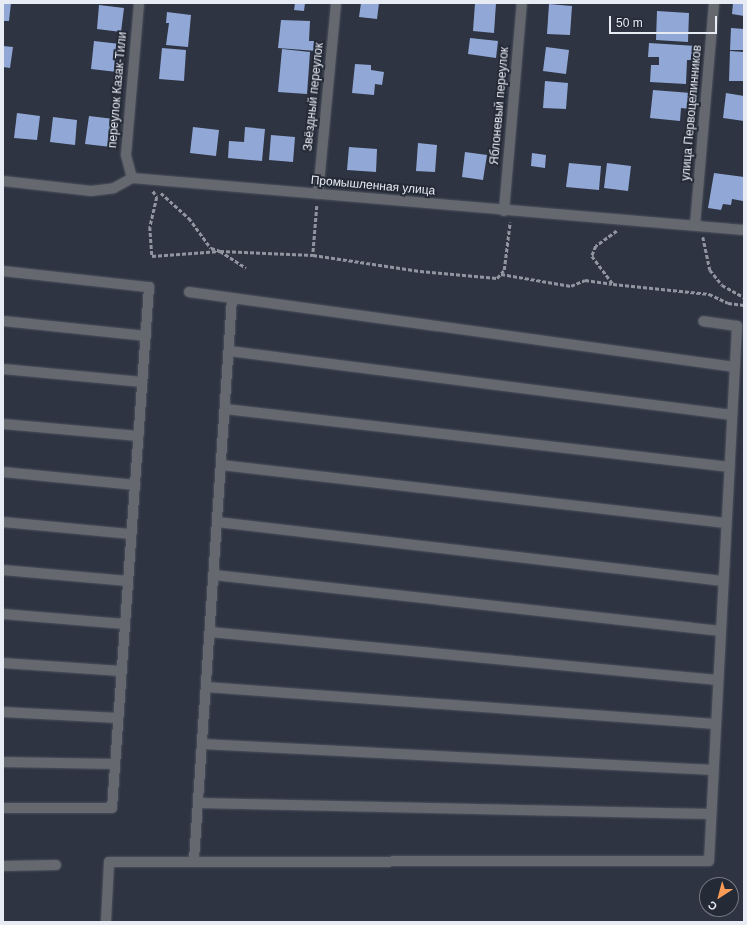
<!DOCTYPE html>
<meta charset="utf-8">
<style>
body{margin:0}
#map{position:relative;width:747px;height:925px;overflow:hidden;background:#2e3441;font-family:Arial,sans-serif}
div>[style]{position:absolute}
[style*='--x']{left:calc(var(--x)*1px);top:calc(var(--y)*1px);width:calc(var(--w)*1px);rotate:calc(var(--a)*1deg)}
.building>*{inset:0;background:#91a8d7}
.path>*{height:2.5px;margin-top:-1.25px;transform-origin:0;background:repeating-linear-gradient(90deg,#9095a0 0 4px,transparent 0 6px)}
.roads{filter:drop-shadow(0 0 1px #4c515e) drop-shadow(0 0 1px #4c515e)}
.minor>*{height:10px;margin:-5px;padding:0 5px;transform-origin:5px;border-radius:5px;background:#65686e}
span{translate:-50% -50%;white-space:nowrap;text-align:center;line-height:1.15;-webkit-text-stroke:4px #242a36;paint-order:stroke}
.street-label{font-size:12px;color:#e7ebf4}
.frame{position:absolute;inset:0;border:4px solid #e7ebf4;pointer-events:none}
.north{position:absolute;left:699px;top:877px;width:40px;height:40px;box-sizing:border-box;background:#242a36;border:1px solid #727782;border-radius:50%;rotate:216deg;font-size:11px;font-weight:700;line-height:16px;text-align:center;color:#e7ebf4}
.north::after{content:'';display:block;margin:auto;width:14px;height:18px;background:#fd9c56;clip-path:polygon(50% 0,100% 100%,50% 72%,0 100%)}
.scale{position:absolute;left:609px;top:16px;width:108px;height:18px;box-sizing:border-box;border:2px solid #e7ebf4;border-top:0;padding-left:5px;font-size:12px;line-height:14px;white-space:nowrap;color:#e7ebf4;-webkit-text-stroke:3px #242a36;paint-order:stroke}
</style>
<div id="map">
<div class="building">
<i style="clip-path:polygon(3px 3px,11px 3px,9px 21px,3px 21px)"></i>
<i style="clip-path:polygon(295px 3px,305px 3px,304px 11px,294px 10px)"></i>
<i style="clip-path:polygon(361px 3px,379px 3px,377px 19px,359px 17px)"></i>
<i style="clip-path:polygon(475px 3px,496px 3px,494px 33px,473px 31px)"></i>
<i style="clip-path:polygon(733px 3px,744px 3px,744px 16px,732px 14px)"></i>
<i style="clip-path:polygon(549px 4px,572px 6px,570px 35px,547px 34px)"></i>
<i style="clip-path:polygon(99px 5px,124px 8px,121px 32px,97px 29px)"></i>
<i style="clip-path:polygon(657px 11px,689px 13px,688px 42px,656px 40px)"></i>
<i style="clip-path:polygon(167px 12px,191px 15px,188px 47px,166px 45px,169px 23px,166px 23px)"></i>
<i style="clip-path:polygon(281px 20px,310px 21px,309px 41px,317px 41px,317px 51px,278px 48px)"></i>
<i style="clip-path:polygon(731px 28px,744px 29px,744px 50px,730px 50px)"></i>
<i style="clip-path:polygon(470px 38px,498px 41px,496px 58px,468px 54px)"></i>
<i style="clip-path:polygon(94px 41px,120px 44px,117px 72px,91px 69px)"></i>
<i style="clip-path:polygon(649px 43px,696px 46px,695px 60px,687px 60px,686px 84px,650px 82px,651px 65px,659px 65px,659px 57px,648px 57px)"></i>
<i style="clip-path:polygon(3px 46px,13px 47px,10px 68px,3px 67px)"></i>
<i style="clip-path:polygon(546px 47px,569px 50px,566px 74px,543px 71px)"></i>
<i style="clip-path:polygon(162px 48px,186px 50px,184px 81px,159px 79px)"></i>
<i style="clip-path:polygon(282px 49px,310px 52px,307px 94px,278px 92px)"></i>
<i style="clip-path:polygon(730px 51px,744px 52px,744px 81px,729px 81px)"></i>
<i style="clip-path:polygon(355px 64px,371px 65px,371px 70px,384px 72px,382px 85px,375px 84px,374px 95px,352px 93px)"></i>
<i style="clip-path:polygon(545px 81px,568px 83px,566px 109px,543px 108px)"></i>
<i style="clip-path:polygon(653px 90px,691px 93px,690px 109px,681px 108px,680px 121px,650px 118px)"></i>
<i style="clip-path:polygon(726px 93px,744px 96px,744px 121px,723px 118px)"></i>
<i style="clip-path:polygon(17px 113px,40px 116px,37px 140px,14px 138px)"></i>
<i style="clip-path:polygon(89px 116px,114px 119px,111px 147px,85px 144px)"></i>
<i style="clip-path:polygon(53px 117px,77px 120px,75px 145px,50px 142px)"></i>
<i style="clip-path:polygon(193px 127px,219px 130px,216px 156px,190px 153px)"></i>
<i style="clip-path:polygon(245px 127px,265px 129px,262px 161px,228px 158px,229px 141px,244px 142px)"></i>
<i style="clip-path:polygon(271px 135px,295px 137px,293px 162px,269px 160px)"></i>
<i style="clip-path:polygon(418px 143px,437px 145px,435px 172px,416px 171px)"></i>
<i style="clip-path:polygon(349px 147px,377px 149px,376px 172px,347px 170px)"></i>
<i style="clip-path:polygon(465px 152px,487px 155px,483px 180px,462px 177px)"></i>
<i style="clip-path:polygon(532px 153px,546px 155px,545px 168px,531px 166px)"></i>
<i style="clip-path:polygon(569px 163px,601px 166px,599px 190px,566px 187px)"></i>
<i style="clip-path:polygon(607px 163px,631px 166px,628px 191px,604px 188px)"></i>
<i style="clip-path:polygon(714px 173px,744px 177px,743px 201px,732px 199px,731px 205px,723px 204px,721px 210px,708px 208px)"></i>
</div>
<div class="path">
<i style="--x:153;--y:191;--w:7;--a:56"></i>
<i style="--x:157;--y:197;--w:31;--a:103"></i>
<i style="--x:150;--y:227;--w:29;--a:86"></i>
<i style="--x:152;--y:256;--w:68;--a:-4.2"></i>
<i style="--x:220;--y:251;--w:31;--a:33"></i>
<i style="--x:161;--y:193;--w:38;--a:42"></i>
<i style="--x:189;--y:218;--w:37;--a:54"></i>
<i style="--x:211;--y:248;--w:9;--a:18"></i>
<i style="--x:220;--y:251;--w:93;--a:2.5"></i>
<i style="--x:317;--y:206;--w:49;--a:94.7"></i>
<i style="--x:313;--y:255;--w:108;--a:8.5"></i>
<i style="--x:420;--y:271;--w:77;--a:5.2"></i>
<i style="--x:497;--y:278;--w:11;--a:-49"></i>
<i style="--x:504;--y:270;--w:48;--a:-82.9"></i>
<i style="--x:617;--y:231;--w:26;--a:144"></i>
<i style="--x:596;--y:246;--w:11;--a:112"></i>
<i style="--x:592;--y:256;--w:35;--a:53"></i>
<i style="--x:613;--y:284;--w:97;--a:5.9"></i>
<i style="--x:709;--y:294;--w:21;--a:25"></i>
<i style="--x:728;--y:303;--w:16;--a:7"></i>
<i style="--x:703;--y:237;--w:34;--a:78"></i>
<i style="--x:710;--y:270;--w:19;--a:51"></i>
<i style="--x:722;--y:285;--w:25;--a:29"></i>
<i style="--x:501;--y:274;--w:71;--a:9.7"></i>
<i style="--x:571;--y:286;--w:15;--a:-23"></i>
<i style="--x:585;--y:280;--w:27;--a:8"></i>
</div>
<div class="roads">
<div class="minor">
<i style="--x:132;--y:178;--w:24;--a:-105"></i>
<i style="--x:126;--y:155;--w:153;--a:-85.1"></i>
<i style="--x:3;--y:181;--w:89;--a:6.5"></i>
<i style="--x:91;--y:191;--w:23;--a:-7"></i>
<i style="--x:114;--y:188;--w:21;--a:-29"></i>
<i style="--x:132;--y:178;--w:614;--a:4.86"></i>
<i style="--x:318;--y:194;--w:192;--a:-84.6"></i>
<i style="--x:504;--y:211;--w:209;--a:-85.1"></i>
<i style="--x:695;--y:225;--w:223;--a:-85.1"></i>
<i style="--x:3;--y:271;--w:147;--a:6.3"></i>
<i style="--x:149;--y:287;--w:522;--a:94.06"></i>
<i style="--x:112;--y:808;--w:109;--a:180"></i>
<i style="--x:189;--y:292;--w:551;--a:7.82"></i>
<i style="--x:3;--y:321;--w:144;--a:6"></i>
<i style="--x:229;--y:351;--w:507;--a:7.25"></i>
<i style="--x:3;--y:369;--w:140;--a:5.3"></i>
<i style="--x:225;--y:409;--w:508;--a:6.55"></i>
<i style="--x:3;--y:424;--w:136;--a:5.1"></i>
<i style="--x:221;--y:465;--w:508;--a:6.55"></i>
<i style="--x:3;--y:472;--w:133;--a:5.6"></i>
<i style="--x:3;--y:522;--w:129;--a:5.4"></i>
<i style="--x:217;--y:522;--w:509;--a:6.65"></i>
<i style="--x:3;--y:570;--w:125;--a:5"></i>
<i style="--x:214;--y:575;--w:510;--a:6.3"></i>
<i style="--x:3;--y:614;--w:122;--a:4.7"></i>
<i style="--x:210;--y:632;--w:510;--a:5.4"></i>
<i style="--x:3;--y:663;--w:118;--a:3.9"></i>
<i style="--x:206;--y:687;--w:511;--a:4.15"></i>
<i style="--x:3;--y:712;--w:115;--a:3"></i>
<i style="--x:202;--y:744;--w:512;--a:2.91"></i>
<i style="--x:3;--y:762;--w:112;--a:1"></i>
<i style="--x:198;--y:803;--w:513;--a:1.23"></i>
<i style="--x:194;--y:860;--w:563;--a:-86.13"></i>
<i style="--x:3;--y:866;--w:53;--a:-1.1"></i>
<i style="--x:106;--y:922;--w:60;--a:-87.1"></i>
<i style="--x:109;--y:862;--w:600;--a:-0.1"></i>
<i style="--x:709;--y:861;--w:536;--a:-87"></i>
<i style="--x:737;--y:326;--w:34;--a:-172"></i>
</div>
</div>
<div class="street-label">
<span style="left:118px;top:90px;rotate:-85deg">переулок Казак-Тили</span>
<span style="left:314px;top:97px;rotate:-84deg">Звёздный переулок</span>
<span style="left:500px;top:106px;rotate:-85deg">Яблоневый переулок</span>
<span style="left:692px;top:113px;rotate:-85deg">улица Первоцелинников</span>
<span style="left:373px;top:186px;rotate:5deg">Промышленная улица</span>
</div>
<div class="frame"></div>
<div class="north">С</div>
<div class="scale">50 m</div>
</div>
